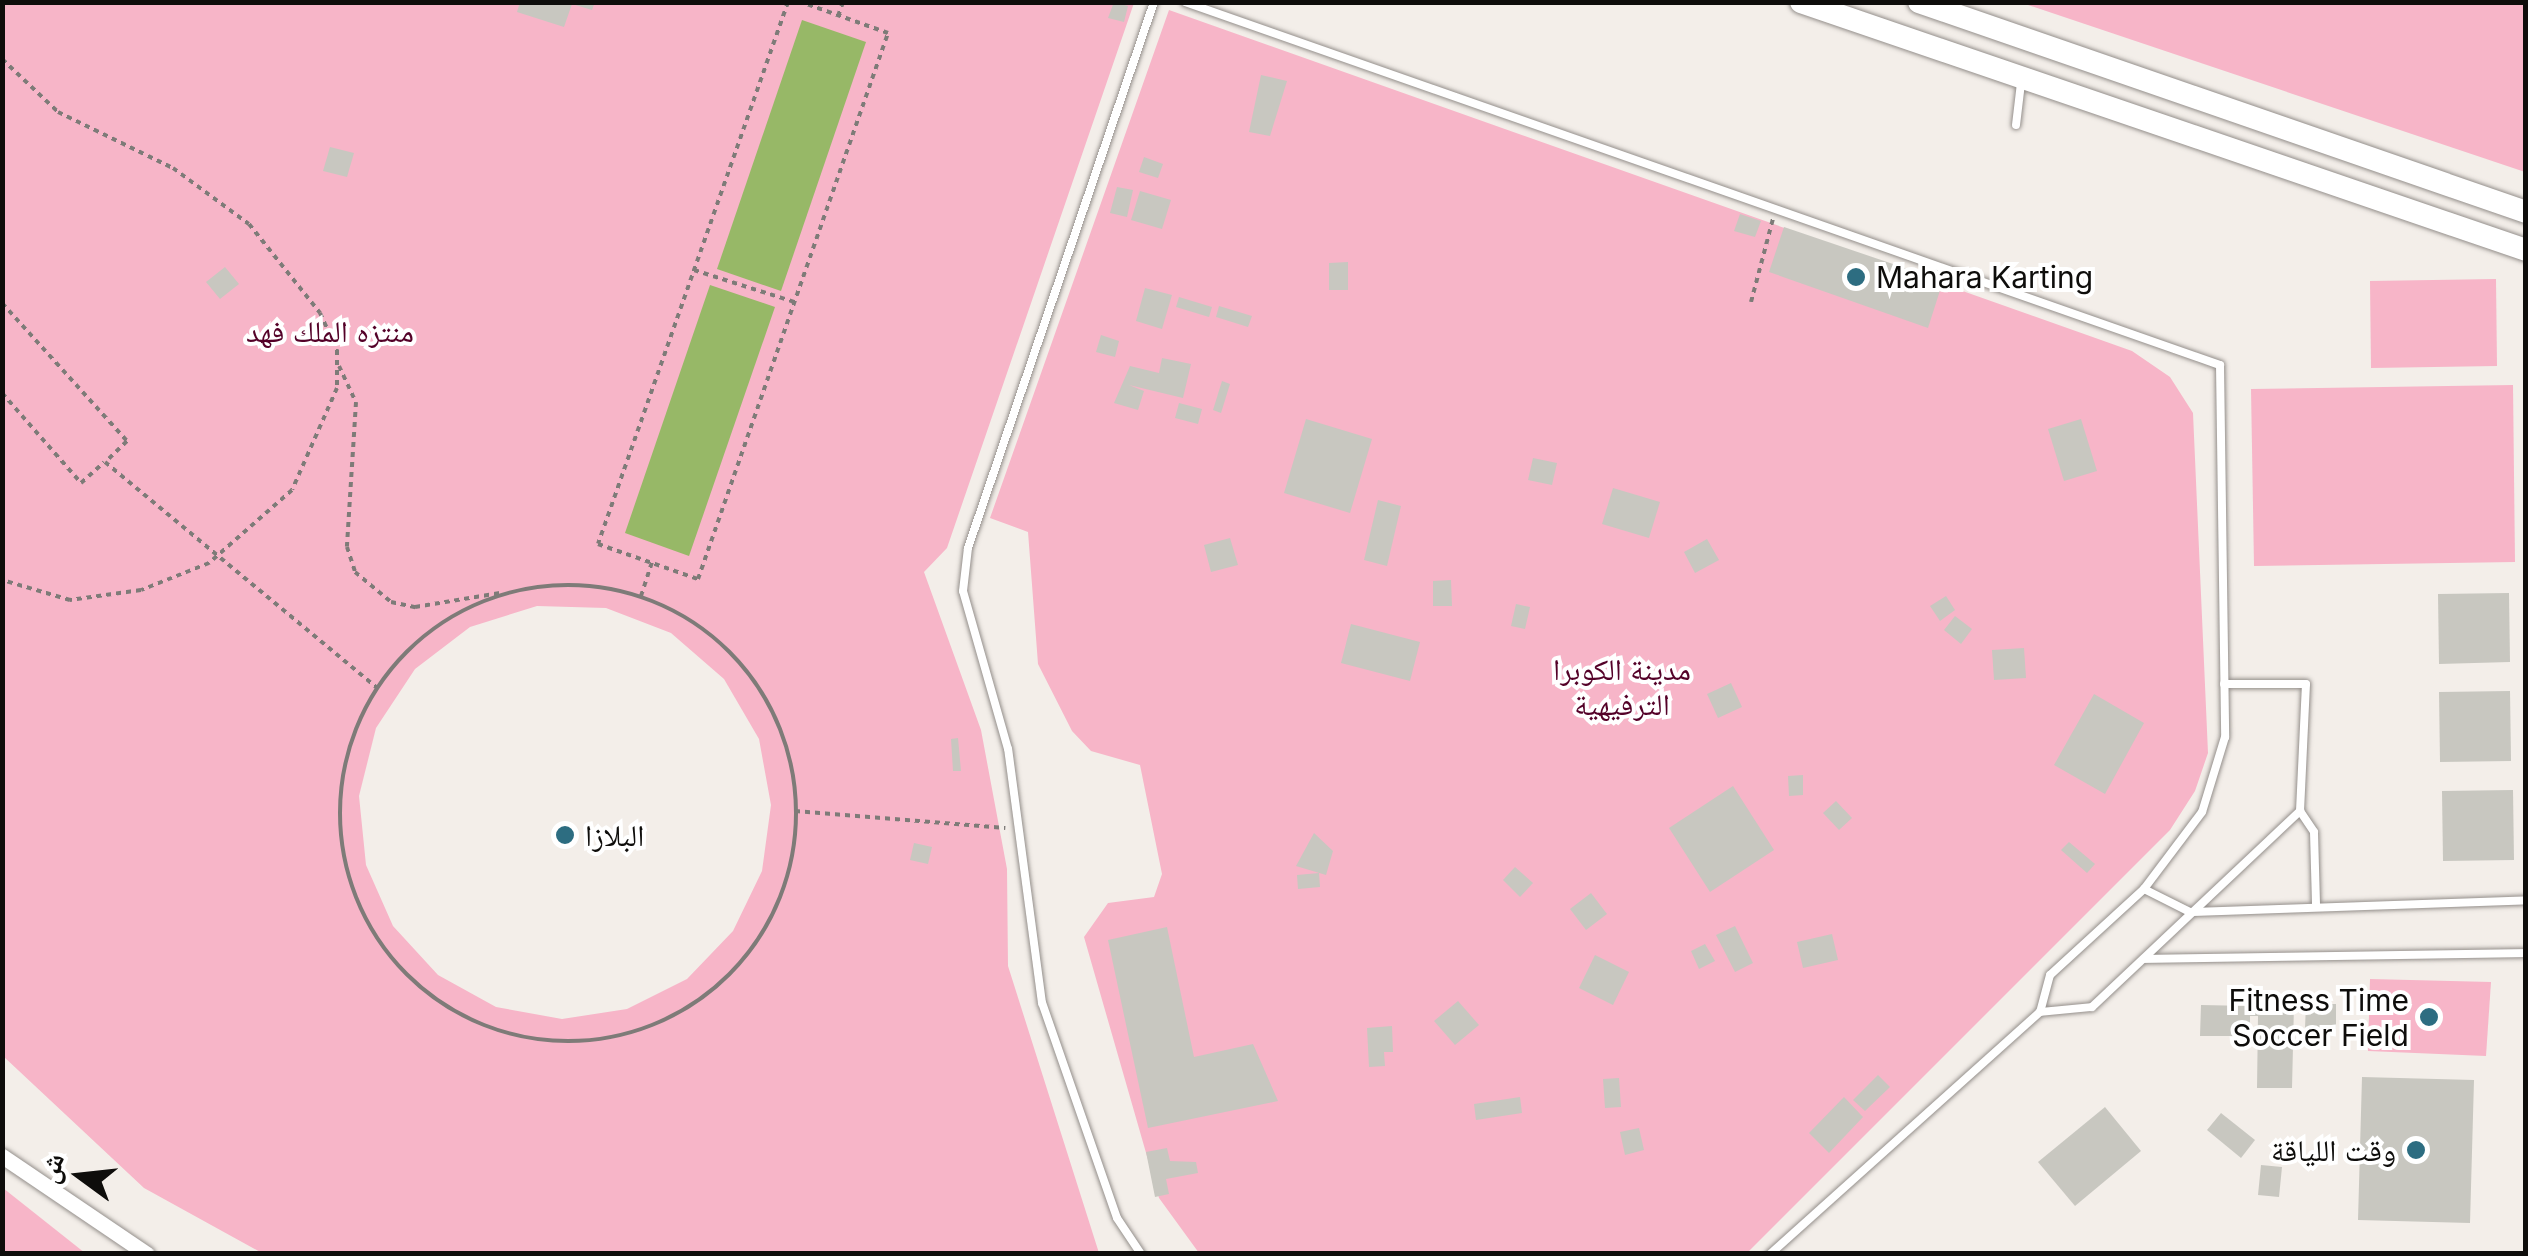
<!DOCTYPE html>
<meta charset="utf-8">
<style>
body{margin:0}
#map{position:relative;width:2528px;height:1256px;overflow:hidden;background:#f3eee9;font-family:Inter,"Noto Naskh Arabic",sans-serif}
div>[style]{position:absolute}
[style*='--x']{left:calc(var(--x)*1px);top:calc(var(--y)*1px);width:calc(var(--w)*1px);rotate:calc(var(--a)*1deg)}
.green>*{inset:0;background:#f7b5c8}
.water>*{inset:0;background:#97b867}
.building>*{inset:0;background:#c8c7c0}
.path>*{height:4px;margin-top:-2px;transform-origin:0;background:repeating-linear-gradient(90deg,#7e7b78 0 5px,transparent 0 10px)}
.path>.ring{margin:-2px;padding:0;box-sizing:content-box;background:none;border:4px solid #7e7b78;border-radius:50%}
.roads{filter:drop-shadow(0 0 2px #948f8b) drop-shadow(0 0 2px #948f8b)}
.lane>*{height:8px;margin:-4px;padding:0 4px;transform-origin:4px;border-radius:4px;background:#fff}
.street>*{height:15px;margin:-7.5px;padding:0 7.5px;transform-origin:7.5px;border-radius:7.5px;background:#fff}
.secondary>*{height:22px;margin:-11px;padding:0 11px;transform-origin:11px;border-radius:11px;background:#fff}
.dots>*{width:28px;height:28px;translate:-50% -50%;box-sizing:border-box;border:5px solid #fff;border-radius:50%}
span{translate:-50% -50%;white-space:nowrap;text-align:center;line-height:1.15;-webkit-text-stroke:8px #fff;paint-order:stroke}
.poi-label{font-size:30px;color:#0e0d0b}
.left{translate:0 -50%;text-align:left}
.right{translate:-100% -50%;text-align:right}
.park-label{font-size:30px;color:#540128}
.frame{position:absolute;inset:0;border:5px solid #0e0d0b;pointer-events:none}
.north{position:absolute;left:30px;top:1126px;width:100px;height:100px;-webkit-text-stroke:8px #fff;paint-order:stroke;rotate:285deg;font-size:28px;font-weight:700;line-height:40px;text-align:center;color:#0e0d0b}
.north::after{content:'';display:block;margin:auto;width:35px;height:45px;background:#0e0d0b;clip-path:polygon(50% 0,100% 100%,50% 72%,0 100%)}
</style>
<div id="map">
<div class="green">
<i style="clip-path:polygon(evenodd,2px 3px,1134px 3px,947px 548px,924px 572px,981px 730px,1007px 869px,1008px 966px,1099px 1253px,262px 1253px,144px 1188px,3px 1056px,2px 3px,537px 606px,606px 608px,671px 633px,724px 679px,759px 739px,771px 805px,762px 871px,733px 931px,687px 979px,627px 1009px,562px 1019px,496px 1007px,438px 975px,393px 926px,366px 865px,359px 796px,376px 728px,415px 669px,470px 627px,537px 606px)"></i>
<i style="clip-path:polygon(2022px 3px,2525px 3px,2525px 172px)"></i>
<i style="clip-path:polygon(1169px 10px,2132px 351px,2170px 377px,2193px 413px,2208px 753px,2195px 791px,2170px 830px,1747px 1253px,1199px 1253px,1159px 1198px,1084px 937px,1108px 903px,1154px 897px,1162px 874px,1140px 765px,1091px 751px,1072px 731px,1038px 664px,1028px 532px,990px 518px)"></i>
<i style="clip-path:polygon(2496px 279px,2497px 366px,2371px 368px,2370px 281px)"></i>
<i style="clip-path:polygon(2513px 385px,2515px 562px,2254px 566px,2251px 389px)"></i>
<i style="clip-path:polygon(2370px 979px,2491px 982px,2486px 1056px,2368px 1051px)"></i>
<i style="clip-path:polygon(2px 1188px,3px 1188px,85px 1253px,3px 1253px)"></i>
</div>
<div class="water">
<i style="clip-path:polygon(802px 20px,866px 42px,781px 291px,717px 269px)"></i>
<i style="clip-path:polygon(710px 285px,775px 307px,689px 556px,625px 533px)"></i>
</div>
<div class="building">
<i style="clip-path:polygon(520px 2px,595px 2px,592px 10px,572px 4px,564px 27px,517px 12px)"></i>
<i style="clip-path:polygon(1114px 2px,1128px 6px,1124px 22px,1108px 18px)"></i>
<i style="clip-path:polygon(1261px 75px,1287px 81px,1270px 136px,1249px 132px)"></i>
<i style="clip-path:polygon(330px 147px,354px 153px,347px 177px,323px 171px)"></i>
<i style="clip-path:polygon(1144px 157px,1163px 164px,1158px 178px,1139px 172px)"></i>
<i style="clip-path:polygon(1117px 187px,1133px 190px,1127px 217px,1110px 213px)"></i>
<i style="clip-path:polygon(1140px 191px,1171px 200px,1162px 229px,1131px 220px)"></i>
<i style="clip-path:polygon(1740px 214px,1761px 221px,1755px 237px,1734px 231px)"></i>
<i style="clip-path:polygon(1784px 227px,1943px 281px,1928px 328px,1769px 272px)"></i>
<i style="clip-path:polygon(1348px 262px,1348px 290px,1329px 290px,1329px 263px)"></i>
<i style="clip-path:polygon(225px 267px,239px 284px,220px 299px,206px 282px)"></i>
<i style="clip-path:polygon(1145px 288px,1172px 295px,1162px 329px,1136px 321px)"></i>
<i style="clip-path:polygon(1179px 297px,1212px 307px,1209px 317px,1176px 307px)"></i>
<i style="clip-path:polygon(1219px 306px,1252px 316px,1248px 327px,1216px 317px)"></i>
<i style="clip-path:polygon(1101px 335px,1119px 341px,1115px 357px,1096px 352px)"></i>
<i style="clip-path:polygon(1162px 358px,1191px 364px,1183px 398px,1129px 385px,1144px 391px,1138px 410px,1114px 403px,1130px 366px,1159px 373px)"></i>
<i style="clip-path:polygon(1222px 381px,1230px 384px,1221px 413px,1213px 410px)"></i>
<i style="clip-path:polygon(1179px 403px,1202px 409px,1198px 424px,1175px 418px)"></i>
<i style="clip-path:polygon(1306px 419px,1372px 439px,1350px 513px,1284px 493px)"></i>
<i style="clip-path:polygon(2081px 419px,2097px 471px,2064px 481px,2048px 429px)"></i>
<i style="clip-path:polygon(1533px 458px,1557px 463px,1552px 485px,1528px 480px)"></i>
<i style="clip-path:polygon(1613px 488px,1660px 502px,1649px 538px,1602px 524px)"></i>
<i style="clip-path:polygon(1378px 500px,1401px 506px,1387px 566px,1364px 560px)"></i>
<i style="clip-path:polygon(1230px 538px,1238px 565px,1211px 572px,1204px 545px)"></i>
<i style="clip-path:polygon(1707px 539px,1719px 560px,1695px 573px,1684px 552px)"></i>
<i style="clip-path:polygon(1451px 580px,1452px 606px,1433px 606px,1433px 581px)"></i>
<i style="clip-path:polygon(2509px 593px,2510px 662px,2439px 664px,2438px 594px)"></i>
<i style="clip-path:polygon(1946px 596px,1955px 610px,1940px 621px,1930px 606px)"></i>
<i style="clip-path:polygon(1516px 604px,1530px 607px,1525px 629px,1511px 626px)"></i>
<i style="clip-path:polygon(1955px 616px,1972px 629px,1961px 644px,1944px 630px)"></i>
<i style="clip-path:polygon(1351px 624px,1420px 642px,1410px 681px,1341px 663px)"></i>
<i style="clip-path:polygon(2024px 648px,2026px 678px,1994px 680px,1992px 650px)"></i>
<i style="clip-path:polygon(1731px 683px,1742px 707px,1718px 718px,1707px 694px)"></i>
<i style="clip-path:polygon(2510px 691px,2511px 761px,2440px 762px,2439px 692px)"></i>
<i style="clip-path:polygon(2094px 694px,2144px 723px,2105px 794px,2054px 765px)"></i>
<i style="clip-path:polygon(958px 738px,961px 771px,953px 771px,951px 739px)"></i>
<i style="clip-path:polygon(1803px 775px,1803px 795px,1789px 796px,1788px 776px)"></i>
<i style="clip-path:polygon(1733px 786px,1774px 850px,1710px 892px,1669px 828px)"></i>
<i style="clip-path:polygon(2513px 790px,2514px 860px,2443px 861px,2442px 791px)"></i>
<i style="clip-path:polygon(1836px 801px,1852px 818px,1839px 830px,1823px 813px)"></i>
<i style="clip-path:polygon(1314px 833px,1333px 851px,1326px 875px,1296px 866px)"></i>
<i style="clip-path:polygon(2069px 842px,2095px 864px,2087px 873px,2061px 850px)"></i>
<i style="clip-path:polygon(914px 843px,932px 847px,928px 864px,910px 860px)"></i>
<i style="clip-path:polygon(1515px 867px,1533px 883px,1520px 897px,1503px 880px)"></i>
<i style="clip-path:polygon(1319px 873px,1320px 887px,1298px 889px,1297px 875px)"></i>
<i style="clip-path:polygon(1591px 893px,1607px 914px,1586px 930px,1570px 909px)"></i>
<i style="clip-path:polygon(1735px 926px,1753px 963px,1735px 972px,1716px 935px)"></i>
<i style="clip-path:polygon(1167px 927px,1194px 1057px,1253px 1044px,1278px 1101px,1148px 1128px,1108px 940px)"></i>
<i style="clip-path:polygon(1832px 934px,1838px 960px,1803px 968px,1797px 942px)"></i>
<i style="clip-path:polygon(1705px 944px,1715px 961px,1699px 969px,1691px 951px)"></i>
<i style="clip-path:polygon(1595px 955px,1629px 972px,1613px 1005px,1579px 988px)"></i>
<i style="clip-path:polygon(2249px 993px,2259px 993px,2259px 1004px,2294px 1005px,2292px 1088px,2257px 1088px,2258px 1016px,2250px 1016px,2250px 1036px,2200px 1036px,2201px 1005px,2249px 1006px)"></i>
<i style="clip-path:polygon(1458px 1001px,1479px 1025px,1455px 1045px,1434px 1021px)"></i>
<i style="clip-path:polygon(2306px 1004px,2336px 1004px,2336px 1029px,2305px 1028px)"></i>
<i style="clip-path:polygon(1392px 1026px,1393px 1052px,1384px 1052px,1385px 1066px,1369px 1067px,1367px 1028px)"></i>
<i style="clip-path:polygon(1878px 1075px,1890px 1087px,1865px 1111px,1853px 1100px)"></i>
<i style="clip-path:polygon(2362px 1077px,2474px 1080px,2470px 1223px,2358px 1220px)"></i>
<i style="clip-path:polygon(1619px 1078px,1621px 1107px,1605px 1108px,1603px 1079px)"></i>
<i style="clip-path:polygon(1520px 1097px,1522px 1113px,1476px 1120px,1474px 1104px)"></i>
<i style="clip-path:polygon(1844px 1097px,1863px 1117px,1829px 1153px,1809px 1133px)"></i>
<i style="clip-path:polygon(2105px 1107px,2141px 1151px,2075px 1206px,2038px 1162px)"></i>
<i style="clip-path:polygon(2221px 1113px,2255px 1140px,2241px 1158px,2207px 1130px)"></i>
<i style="clip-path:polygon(1639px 1128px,1644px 1150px,1625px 1155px,1620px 1132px)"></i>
<i style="clip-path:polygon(1167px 1148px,1170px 1161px,1196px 1162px,1198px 1173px,1166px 1179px,1169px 1194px,1155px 1197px,1146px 1152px)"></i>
<i style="clip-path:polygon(2261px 1165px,2282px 1167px,2279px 1197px,2258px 1195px)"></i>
</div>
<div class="path">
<i style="--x:788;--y:2;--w:574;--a:109.32"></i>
<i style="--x:598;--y:544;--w:106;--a:19.3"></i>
<i style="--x:698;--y:579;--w:578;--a:-70.81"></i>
<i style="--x:888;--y:33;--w:92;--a:-160.4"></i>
<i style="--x:838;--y:16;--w:15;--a:-70"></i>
<i style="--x:2;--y:59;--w:77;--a:43.4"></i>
<i style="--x:58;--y:112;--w:128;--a:26"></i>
<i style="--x:173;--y:168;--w:94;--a:36.4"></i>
<i style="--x:249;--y:224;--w:114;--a:51.4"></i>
<i style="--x:320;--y:313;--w:41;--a:65.3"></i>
<i style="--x:337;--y:350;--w:38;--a:90"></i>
<i style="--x:337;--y:388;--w:111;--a:113.8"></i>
<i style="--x:292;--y:490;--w:111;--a:138.7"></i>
<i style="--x:209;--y:563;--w:73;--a:158.3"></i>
<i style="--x:141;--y:590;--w:72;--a:172"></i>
<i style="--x:70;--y:600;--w:71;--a:-163.6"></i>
<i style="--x:694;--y:270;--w:105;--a:17.7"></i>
<i style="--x:1751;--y:302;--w:86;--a:-75.2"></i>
<i style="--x:2;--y:303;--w:186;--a:47.8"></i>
<i style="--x:127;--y:441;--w:30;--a:136"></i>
<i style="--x:105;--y:462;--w:355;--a:39.7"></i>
<i style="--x:339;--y:366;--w:40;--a:65"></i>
<i style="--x:356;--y:402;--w:145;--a:93.6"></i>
<i style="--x:347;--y:547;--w:26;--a:72"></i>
<i style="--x:355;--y:572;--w:47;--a:39.8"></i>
<i style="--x:391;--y:602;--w:25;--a:12"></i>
<i style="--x:415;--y:607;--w:86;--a:-9.4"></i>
<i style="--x:2;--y:393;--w:120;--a:48.7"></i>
<i style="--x:81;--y:483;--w:31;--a:-42"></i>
<i class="ring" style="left:340px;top:585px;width:452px;height:452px"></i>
<i style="--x:641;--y:596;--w:35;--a:-72"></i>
<i style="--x:795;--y:811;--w:211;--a:4.6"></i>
</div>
<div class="roads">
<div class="lane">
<i style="--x:1185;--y:2;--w:1097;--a:19.33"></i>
<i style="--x:2220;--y:365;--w:372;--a:89.2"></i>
<i style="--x:2225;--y:737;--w:78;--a:107"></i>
<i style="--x:2202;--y:812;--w:96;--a:127"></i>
<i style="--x:2144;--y:889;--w:127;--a:137.5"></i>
<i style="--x:2050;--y:975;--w:38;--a:105"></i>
<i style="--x:2040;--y:1012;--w:363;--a:138.1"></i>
<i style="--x:2016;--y:125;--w:42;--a:-83.2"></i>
<i style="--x:2300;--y:811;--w:25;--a:56"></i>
<i style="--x:2314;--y:832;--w:72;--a:88.4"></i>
<i style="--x:2144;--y:889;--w:51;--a:26.6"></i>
<i style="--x:2190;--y:912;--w:336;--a:-2"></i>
<i style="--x:2144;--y:959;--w:382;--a:-0.9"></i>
<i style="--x:2040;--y:1012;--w:52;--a:-5.5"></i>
<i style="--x:2092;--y:1007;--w:286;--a:-43.3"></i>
<i style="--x:2300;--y:811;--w:127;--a:-87.3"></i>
<i style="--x:2306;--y:684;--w:82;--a:180"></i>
<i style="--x:1141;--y:1254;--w:43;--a:-123.7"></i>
<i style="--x:1117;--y:1218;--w:228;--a:-109.2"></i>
<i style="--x:1042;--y:1003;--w:256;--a:-97.6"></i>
<i style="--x:1008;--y:749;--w:164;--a:-105.9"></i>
<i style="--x:963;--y:591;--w:43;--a:-83.4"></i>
<i style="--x:968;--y:548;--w:577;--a:-71.19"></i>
</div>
<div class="street">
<i style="--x:2;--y:1156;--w:175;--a:34.1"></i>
</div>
<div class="secondary">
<i style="--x:1801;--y:2;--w:766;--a:18.88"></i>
<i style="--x:1919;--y:2;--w:642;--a:19.08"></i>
</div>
</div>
<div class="dots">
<i style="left:1856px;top:277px;background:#2d6d81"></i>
<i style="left:565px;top:835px;background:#2d6d81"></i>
<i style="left:2429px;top:1017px;background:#2d6d81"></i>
<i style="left:2416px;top:1150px;background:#2d6d81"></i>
</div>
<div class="poi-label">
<span class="left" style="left:1876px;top:277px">Mahara Karting</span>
<span class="left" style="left:585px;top:835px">البلازا</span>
<span class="right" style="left:2409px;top:1017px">Fitness Time<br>Soccer Field</span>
<span class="right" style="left:2396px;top:1150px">وقت اللياقة</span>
</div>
<div class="park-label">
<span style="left:330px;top:331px">منتزه الملك فهد</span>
<span style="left:1622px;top:686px">مدينة الكوبرا<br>الترفيهية</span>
</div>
<div class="frame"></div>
<div class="north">ش</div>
</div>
